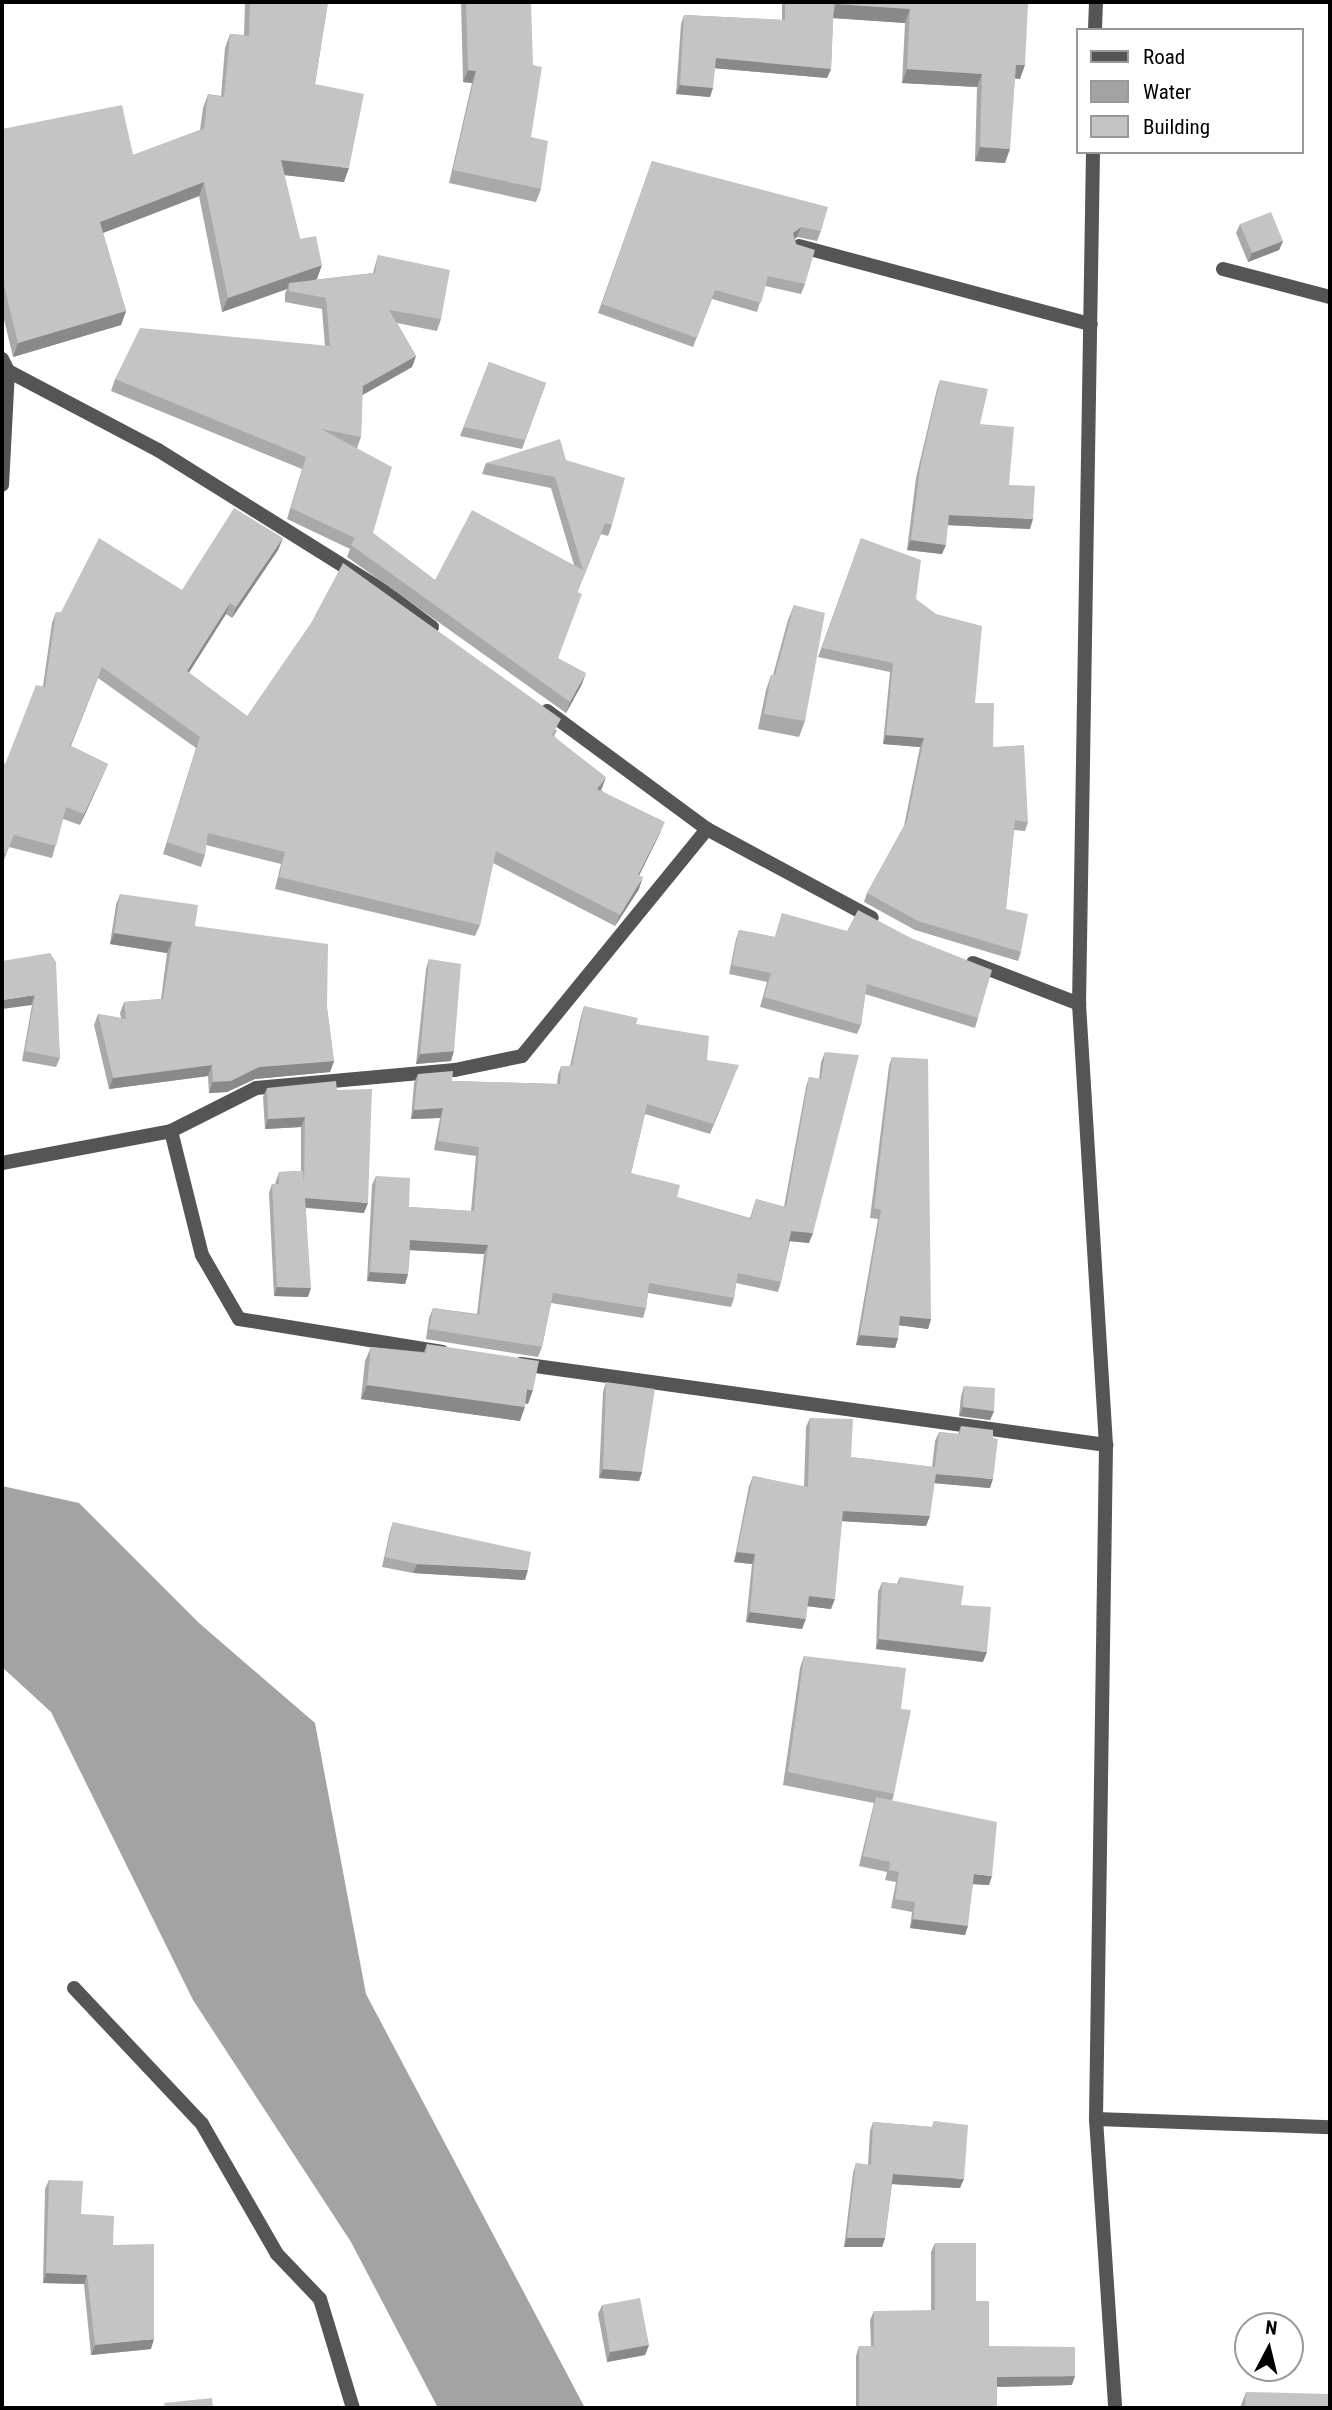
<!DOCTYPE html>
<style>
body{margin:0}
#map{position:relative;width:1332px;height:2410px;overflow:hidden;background:#fff;font-family:"Roboto Condensed",sans-serif}
div>[style]{position:absolute}
[style*='--x']{left:calc(var(--x)*1px);top:calc(var(--y)*1px);width:calc(var(--w)*1px);rotate:calc(var(--a)*1deg)}
.water>*{inset:0;background:#a3a3a3}
.lane>*{height:14px;margin:-7px;padding:0 7px;transform-origin:7px;border-radius:7px;background:#555}
.street>*{height:14px;margin:-7px;padding:0 7px;transform-origin:7px;border-radius:7px;background:#555}
.wall>*{inset:0;background:#a9a9a9}
.shaded-wall>*{inset:0;background:#898989}
.building>*{inset:0;background:#c4c4c4}
span{translate:-50% -50%;white-space:nowrap;text-align:center;line-height:1.15;-webkit-text-stroke:5px #fff;paint-order:stroke}
.frame{position:absolute;inset:0;border:4px solid #000;pointer-events:none}
.legend{position:absolute;left:1076px;top:28px;width:228px;height:126px;box-sizing:border-box;background:#fff;border:2px solid #999;margin:0;padding:9px 12px;list-style:none;font-size:21px;color:#000}
.legend li{display:flex;align-items:center;gap:14px;height:35px}
.legend b{width:35px;border:2px solid #999}
.north{position:absolute;left:1234px;top:2312px;width:70px;height:70px;box-sizing:border-box;background:#fff;border:2px solid #999;border-radius:50%;rotate:7deg;font-size:19px;font-weight:700;line-height:28px;text-align:center;color:#000}
.north::after{content:'';display:block;margin:auto;width:24px;height:32px;background:#000;clip-path:polygon(50% 0,100% 100%,50% 72%,0 100%)}
</style>
<div id="map">
<div class="water">
<i style="clip-path:polygon(2px 1486px,79px 1503px,199px 1623px,315px 1723px,366px 1994px,585px 2408px,438px 2408px,351px 2242px,193px 2000px,51px 1712px,2px 1667px)"></i>
</div>
<div class="lane">
<i style="--x:1223;--y:269;--w:111;--a:14.7"></i>
</div>
<div class="street">
<i style="--x:1095;--y:30;--w:28;--a:-88"></i>
<i style="--x:1093;--y:152;--w:852;--a:90.94"></i>
<i style="--x:1079;--y:1004;--w:442;--a:86.5"></i>
<i style="--x:1106;--y:1445;--w:674;--a:90.85"></i>
<i style="--x:1096;--y:2119;--w:290;--a:86.2"></i>
<i style="--x:799;--y:246;--w:302;--a:15"></i>
<i style="--x:2;--y:359;--w:13;--a:63"></i>
<i style="--x:8;--y:371;--w:114;--a:93"></i>
<i style="--x:8;--y:371;--w:170;--a:27.8"></i>
<i style="--x:158;--y:450;--w:266;--a:32"></i>
<i style="--x:384;--y:591;--w:60;--a:36.9"></i>
<i style="--x:547;--y:711;--w:199;--a:36.4"></i>
<i style="--x:707;--y:829;--w:187;--a:28.3"></i>
<i style="--x:973;--y:963;--w:114;--a:21.1"></i>
<i style="--x:171;--y:1131;--w:128;--a:76"></i>
<i style="--x:202;--y:1255;--w:74;--a:60"></i>
<i style="--x:239;--y:1319;--w:206;--a:9.2"></i>
<i style="--x:2;--y:1163;--w:172;--a:-10.7"></i>
<i style="--x:171;--y:1131;--w:95;--a:-26.8"></i>
<i style="--x:256;--y:1088;--w:200;--a:-5.2"></i>
<i style="--x:455;--y:1070;--w:68;--a:-11.8"></i>
<i style="--x:522;--y:1056;--w:293;--a:-50.8"></i>
<i style="--x:521;--y:1364;--w:591;--a:7.88"></i>
<i style="--x:74;--y:1988;--w:187;--a:46.7"></i>
<i style="--x:202;--y:2124;--w:150;--a:60"></i>
<i style="--x:277;--y:2254;--w:62;--a:46.3"></i>
<i style="--x:320;--y:2299;--w:114;--a:73.2"></i>
<i style="--x:1096;--y:2119;--w:234;--a:2"></i>
</div>
<div class="wall">
<i style="clip-path:polygon(245px 2px,328px 2px,315px 84px,344px 182px,284px 175px,300px 239px,317px 279px,313px 280px,373px 273px,378px 255px,441px 319px,437px 331px,397px 323px,416px 356px,412px 367px,362px 395px,361px 437px,357px 448px,373px 533px,435px 580px,574px 565px,551px 488px,482px 474px,486px 463px,566px 460px,612px 525px,608px 536px,601px 534px,577px 593px,558px 658px,582px 684px,566px 713px,347px 557px,350px 549px,287px 519px,302px 469px,111px 391px,115px 379px,325px 346px,322px 309px,285px 302px,285px 294px,287px 289px,222px 312px,199px 196px,103px 233px,126px 311px,121px 325px,13px 357px,2px 311px,2px 129px,133px 155px,200px 130px,203px 108px,208px 94px,221px 96px,225px 48px,230px 34px,244px 35px)"></i>
<i style="clip-path:polygon(461px 2px,531px 2px,531px 137px,541px 189px,536px 202px,449px 183px,472px 83px,463px 82px)"></i>
<i style="clip-path:polygon(782px 2px,1028px 2px,1020px 79px,1015px 78px,1005px 163px,975px 161px,977px 87px,902px 83px,905px 23px,833px 18px,831px 69px,827px 78px,715px 68px,710px 97px,676px 94px,681px 24px,684px 15px,782px 20px)"></i>
<i style="clip-path:polygon(652px 161px,821px 231px,817px 241px,797px 237px,795px 239px,805px 284px,801px 294px,765px 286px,757px 312px,712px 299px,693px 347px,598px 313px)"></i>
<i style="clip-path:polygon(1240px 224px,1283px 241px,1279px 250px,1248px 262px,1236px 233px)"></i>
<i style="clip-path:polygon(489px 362px,546px 383px,522px 449px,460px 436px)"></i>
<i style="clip-path:polygon(940px 380px,980px 424px,1030px 529px,948px 525px,942px 554px,907px 550px,916px 478px,937px 389px)"></i>
<i style="clip-path:polygon(283px 538px,278px 550px,232px 618px,226px 614px,189px 673px,247px 716px,557px 730px,554px 736px,602px 788px,601px 790px,660px 833px,639px 875px,639px 889px,615px 926px,493px 863px,480px 925px,475px 936px,275px 889px,281px 864px,206px 845px,205px 855px,201px 867px,163px 854px,196px 748px,98px 678px,71px 746px,108px 764px,103px 775px,80px 825px,63px 819px,52px 858px,9px 847px,2px 865px,2px 768px,6px 762px,43px 686px,52px 623px,56px 612px,61px 612px,182px 590px)"></i>
<i style="clip-path:polygon(861px 538px,916px 599px,975px 703px,993px 747px,1028px 822px,1025px 831px,1014px 830px,1006px 909px,1021px 952px,1018px 961px,915px 930px,864px 902px,867px 893px,904px 826px,920px 747px,883px 744px,890px 672px,818px 657px)"></i>
<i style="clip-path:polygon(794px 605px,805px 721px,799px 737px,758px 729px,766px 690px,771px 675px,773px 675px,788px 620px)"></i>
<i style="clip-path:polygon(120px 894px,195px 926px,327px 1008px,334px 1061px,330px 1072px,255px 1079px,227px 1092px,209px 1093px,208px 1076px,109px 1089px,94px 1025px,98px 1014px,121px 1018px,120px 1013px,124px 1002px,161px 999px,167px 953px,110px 944px,116px 905px)"></i>
<i style="clip-path:polygon(782px 913px,978px 1018px,975px 1028px,865px 994px,861px 1025px,857px 1034px,760px 1007px,767px 982px,729px 974px,736px 939px,739px 930px,775px 937px)"></i>
<i style="clip-path:polygon(50px 953px,60px 1058px,56px 1067px,22px 1061px,32px 1005px)"></i>
<i style="clip-path:polygon(429px 959px,451px 1061px,416px 1064px,426px 969px)"></i>
<i style="clip-path:polygon(584px 1006px,636px 1024px,735px 1074px,710px 1134px,645px 1114px,631px 1173px,677px 1197px,750px 1218px,756px 1199px,784px 1207px,806px 1087px,809px 1077px,819px 1079px,821px 1062px,825px 1052px,809px 1243px,790px 1241px,781px 1282px,778px 1292px,736px 1283px,734px 1298px,731px 1307px,648px 1293px,646px 1308px,643px 1318px,551px 1303px,542px 1347px,538px 1357px,426px 1339px,429px 1318px,433px 1308px,477px 1314px,484px 1254px,410px 1250px,408px 1274px,405px 1284px,367px 1281px,372px 1185px,376px 1176px,409px 1207px,471px 1211px,476px 1156px,434px 1150px,440px 1118px,411px 1119px,414px 1083px,418px 1074px,452px 1081px,557px 1084px,558px 1075px,561px 1066px,570px 1066px,581px 1016px)"></i>
<i style="clip-path:polygon(892px 1057px,931px 1319px,928px 1329px,899px 1325px,898px 1338px,895px 1348px,856px 1345px,878px 1219px,870px 1218px,889px 1066px)"></i>
<i style="clip-path:polygon(267px 1088px,337px 1090px,364px 1213px,306px 1208px,308px 1297px,274px 1296px,269px 1193px,272px 1184px,275px 1184px,279px 1172px,301px 1171px,301px 1127px,265px 1129px,263px 1097px)"></i>
<i style="clip-path:polygon(427px 1344px,528px 1404px,525px 1403px,520px 1421px,361px 1399px,365px 1361px,371px 1347px,424px 1352px)"></i>
<i style="clip-path:polygon(606px 1382px,642px 1472px,639px 1481px,599px 1478px,603px 1392px)"></i>
<i style="clip-path:polygon(964px 1386px,994px 1411px,990px 1420px,959px 1416px,961px 1396px)"></i>
<i style="clip-path:polygon(810px 1418px,851px 1457px,932px 1467px,935px 1441px,939px 1432px,958px 1434px,961px 1426px,990px 1488px,934px 1483px,926px 1526px,842px 1521px,831px 1609px,807px 1606px,802px 1629px,746px 1622px,752px 1564px,734px 1562px,749px 1486px,753px 1476px,804px 1487px,806px 1427px)"></i>
<i style="clip-path:polygon(393px 1522px,525px 1580px,413px 1573px,382px 1567px,390px 1531px)"></i>
<i style="clip-path:polygon(900px 1577px,961px 1605px,983px 1662px,876px 1649px,878px 1592px,882px 1582px,897px 1584px)"></i>
<i style="clip-path:polygon(804px 1656px,901px 1709px,894px 1794px,892px 1801px,989px 1885px,973px 1884px,965px 1935px,910px 1928px,912px 1912px,891px 1908px,896px 1882px,885px 1880px,887px 1872px,859px 1866px,874px 1803px,783px 1785px,800px 1668px)"></i>
<i style="clip-path:polygon(934px 2121px,960px 2188px,892px 2184px,885px 2238px,882px 2247px,844px 2247px,853px 2173px,856px 2163px,868px 2165px,870px 2131px,873px 2122px,932px 2127px)"></i>
<i style="clip-path:polygon(49px 2180px,81px 2214px,151px 2349px,91px 2355px,84px 2284px,43px 2283px,45px 2189px)"></i>
<i style="clip-path:polygon(935px 2243px,976px 2301px,989px 2346px,1072px 2385px,997px 2387px,997px 2408px,856px 2408px,856px 2356px,859px 2346px,871px 2346px,870px 2320px,874px 2311px,931px 2311px,931px 2252px)"></i>
<i style="clip-path:polygon(602px 2305px,649px 2345px,645px 2355px,607px 2362px,598px 2314px)"></i>
<i style="clip-path:polygon(1246px 2392px,1330px 2408px,1240px 2408px)"></i>
</div>
<div class="shaded-wall">
<i style="clip-path:polygon(836px 4px,910px 9px,905px 23px,832px 18px)"></i>
<i style="clip-path:polygon(716px 58px,831px 69px,827px 78px,712px 68px)"></i>
<i style="clip-path:polygon(1016px 65px,1025px 65px,1020px 79px,1011px 78px)"></i>
<i style="clip-path:polygon(907px 69px,982px 74px,977px 87px,902px 83px)"></i>
<i style="clip-path:polygon(468px 70px,476px 71px,472px 83px,463px 82px)"></i>
<i style="clip-path:polygon(680px 85px,713px 88px,710px 97px,676px 94px)"></i>
<i style="clip-path:polygon(980px 147px,1010px 149px,1005px 163px,975px 161px)"></i>
<i style="clip-path:polygon(281px 160px,349px 168px,344px 182px,276px 174px)"></i>
<i style="clip-path:polygon(204px 182px,199px 196px,95px 236px,100px 222px)"></i>
<i style="clip-path:polygon(801px 227px,797px 237px,790px 243px,793px 233px)"></i>
<i style="clip-path:polygon(1283px 241px,1279px 250px,1248px 262px,1252px 253px)"></i>
<i style="clip-path:polygon(322px 265px,317px 279px,289px 289px,289px 283px,287px 289px,222px 312px,228px 298px)"></i>
<i style="clip-path:polygon(126px 311px,121px 325px,13px 357px,18px 343px)"></i>
<i style="clip-path:polygon(416px 356px,412px 367px,359px 397px,363px 386px)"></i>
<i style="clip-path:polygon(949px 515px,1033px 519px,1030px 529px,946px 525px)"></i>
<i style="clip-path:polygon(283px 538px,278px 550px,232px 618px,236px 607px)"></i>
<i style="clip-path:polygon(911px 540px,946px 545px,942px 554px,907px 550px)"></i>
<i style="clip-path:polygon(230px 603px,226px 614px,182px 683px,187px 671px)"></i>
<i style="clip-path:polygon(586px 673px,582px 684px,566px 713px,570px 702px)"></i>
<i style="clip-path:polygon(886px 735px,924px 738px,920px 747px,883px 744px)"></i>
<i style="clip-path:polygon(108px 764px,103px 775px,80px 825px,84px 814px)"></i>
<i style="clip-path:polygon(606px 777px,602px 788px,593px 800px,597px 789px)"></i>
<i style="clip-path:polygon(665px 822px,660px 833px,634px 886px,638px 875px)"></i>
<i style="clip-path:polygon(643px 877px,639px 889px,615px 926px,620px 915px)"></i>
<i style="clip-path:polygon(114px 933px,172px 942px,167px 953px,110px 944px)"></i>
<i style="clip-path:polygon(35px 995px,32px 1005px,2px 1009px,2px 1000px)"></i>
<i style="clip-path:polygon(454px 1051px,451px 1061px,416px 1064px,420px 1054px)"></i>
<i style="clip-path:polygon(334px 1061px,330px 1072px,255px 1079px,227px 1092px,209px 1093px,213px 1082px,259px 1067px)"></i>
<i style="clip-path:polygon(212px 1065px,208px 1076px,109px 1089px,113px 1078px)"></i>
<i style="clip-path:polygon(443px 1108px,440px 1118px,411px 1119px,414px 1110px)"></i>
<i style="clip-path:polygon(305px 1117px,301px 1127px,265px 1129px,268px 1119px)"></i>
<i style="clip-path:polygon(305px 1198px,368px 1203px,364px 1213px,302px 1207px)"></i>
<i style="clip-path:polygon(791px 1231px,813px 1233px,809px 1243px,788px 1241px)"></i>
<i style="clip-path:polygon(410px 1240px,488px 1245px,484px 1254px,407px 1250px)"></i>
<i style="clip-path:polygon(370px 1272px,408px 1274px,405px 1284px,367px 1281px)"></i>
<i style="clip-path:polygon(277px 1287px,311px 1288px,308px 1297px,274px 1296px)"></i>
<i style="clip-path:polygon(900px 1316px,931px 1319px,928px 1329px,897px 1325px)"></i>
<i style="clip-path:polygon(860px 1335px,898px 1338px,895px 1348px,856px 1345px)"></i>
<i style="clip-path:polygon(367px 1385px,525px 1407px,520px 1421px,361px 1399px)"></i>
<i style="clip-path:polygon(527px 1389px,533px 1390px,528px 1404px,522px 1403px)"></i>
<i style="clip-path:polygon(963px 1407px,994px 1411px,990px 1420px,959px 1416px)"></i>
<i style="clip-path:polygon(603px 1469px,642px 1472px,639px 1481px,599px 1478px)"></i>
<i style="clip-path:polygon(936px 1474px,993px 1479px,990px 1488px,932px 1483px)"></i>
<i style="clip-path:polygon(843px 1511px,930px 1516px,926px 1526px,839px 1521px)"></i>
<i style="clip-path:polygon(737px 1552px,755px 1554px,752px 1564px,734px 1562px)"></i>
<i style="clip-path:polygon(417px 1564px,528px 1570px,525px 1580px,413px 1573px)"></i>
<i style="clip-path:polygon(809px 1596px,835px 1599px,831px 1609px,805px 1606px)"></i>
<i style="clip-path:polygon(750px 1612px,806px 1619px,802px 1629px,746px 1622px)"></i>
<i style="clip-path:polygon(879px 1639px,987px 1652px,983px 1662px,876px 1649px)"></i>
<i style="clip-path:polygon(974px 1874px,992px 1876px,989px 1885px,971px 1884px)"></i>
<i style="clip-path:polygon(913px 1919px,968px 1926px,965px 1935px,910px 1928px)"></i>
<i style="clip-path:polygon(893px 2174px,964px 2179px,960px 2188px,890px 2184px)"></i>
<i style="clip-path:polygon(847px 2238px,885px 2238px,882px 2247px,844px 2247px)"></i>
<i style="clip-path:polygon(46px 2273px,87px 2275px,84px 2284px,43px 2283px)"></i>
<i style="clip-path:polygon(154px 2339px,151px 2349px,91px 2355px,95px 2345px)"></i>
<i style="clip-path:polygon(649px 2345px,645px 2355px,607px 2362px,610px 2352px)"></i>
<i style="clip-path:polygon(1075px 2376px,1072px 2385px,993px 2387px,997px 2377px)"></i>
</div>
<div class="building">
<i style="clip-path:polygon(250px 2px,328px 2px,315px 84px,364px 94px,349px 168px,281px 160px,300px 239px,316px 236px,322px 265px,228px 298px,204px 182px,100px 222px,126px 311px,18px 343px,2px 277px,2px 129px,122px 105px,133px 155px,204px 129px,208px 94px,224px 97px,230px 34px,249px 36px)"></i>
<i style="clip-path:polygon(466px 2px,531px 2px,533px 65px,542px 67px,531px 137px,548px 141px,541px 189px,453px 170px,476px 71px,468px 70px)"></i>
<i style="clip-path:polygon(785px 2px,834px 2px,831px 69px,716px 58px,713px 88px,680px 85px,684px 15px,785px 20px)"></i>
<i style="clip-path:polygon(837px 2px,1028px 2px,1025px 65px,1016px 65px,1010px 149px,980px 147px,982px 74px,907px 69px,910px 9px,836px 4px)"></i>
<i style="clip-path:polygon(652px 161px,828px 207px,821px 231px,801px 227px,793px 233px,796px 244px,815px 250px,805px 284px,768px 276px,761px 303px,715px 290px,697px 338px,602px 304px)"></i>
<i style="clip-path:polygon(1271px 212px,1283px 241px,1252px 253px,1240px 224px)"></i>
<i style="clip-path:polygon(378px 255px,450px 270px,441px 319px,389px 310px,416px 356px,363px 386px,361px 437px,321px 429px,392px 467px,373px 533px,435px 580px,472px 510px,583px 570px,555px 477px,486px 463px,560px 439px,566px 460px,625px 478px,612px 525px,605px 523px,577px 592px,582px 594px,558px 658px,586px 673px,570px 702px,351px 545px,355px 538px,291px 508px,306px 457px,115px 379px,140px 328px,330px 346px,326px 298px,289px 291px,289px 283px,375px 273px)"></i>
<i style="clip-path:polygon(489px 362px,546px 383px,525px 440px,464px 427px)"></i>
<i style="clip-path:polygon(940px 380px,988px 389px,980px 424px,1014px 427px,1009px 485px,1035px 486px,1033px 519px,949px 515px,946px 545px,911px 540px,920px 468px)"></i>
<i style="clip-path:polygon(234px 508px,283px 538px,236px 607px,230px 603px,187px 671px,247px 716px,311px 623px,343px 563px,561px 719px,552px 735px,606px 777px,597px 789px,665px 822px,638px 875px,643px 877px,620px 915px,496px 851px,480px 925px,279px 877px,285px 852px,208px 833px,205px 855px,167px 842px,200px 737px,102px 667px,70px 746px,108px 764px,84px 814px,66px 807px,56px 846px,14px 835px,6px 854px,2px 852px,2px 768px,6px 762px,36px 685px,45px 687px,56px 612px,61px 612px,99px 538px,182px 590px)"></i>
<i style="clip-path:polygon(861px 538px,921px 560px,916px 599px,936px 614px,982px 626px,975px 703px,994px 703px,993px 747px,1024px 745px,1028px 822px,1015px 820px,1006px 909px,1028px 914px,1021px 952px,918px 921px,867px 893px,907px 821px,924px 738px,886px 735px,893px 663px,822px 648px)"></i>
<i style="clip-path:polygon(794px 605px,825px 613px,805px 721px,764px 714px,771px 675px,775px 675px)"></i>
<i style="clip-path:polygon(120px 894px,198px 905px,195px 926px,328px 944px,327px 1008px,334px 1061px,259px 1067px,231px 1081px,213px 1082px,212px 1065px,113px 1078px,98px 1014px,126px 1019px,124px 1002px,163px 999px,172px 942px,114px 933px)"></i>
<i style="clip-path:polygon(858px 910px,911px 938px,992px 970px,978px 1018px,867px 984px,861px 1025px,764px 997px,771px 973px,732px 965px,739px 930px,775px 937px,782px 913px,847px 931px)"></i>
<i style="clip-path:polygon(50px 953px,56px 962px,60px 1058px,25px 1051px,35px 995px,2px 1000px,2px 961px)"></i>
<i style="clip-path:polygon(429px 959px,461px 964px,454px 1051px,420px 1054px)"></i>
<i style="clip-path:polygon(584px 1006px,638px 1018px,636px 1024px,709px 1036px,707px 1060px,739px 1065px,713px 1124px,647px 1104px,631px 1173px,680px 1185px,677px 1197px,751px 1219px,756px 1199px,786px 1207px,809px 1077px,821px 1079px,825px 1052px,859px 1055px,813px 1233px,791px 1231px,781px 1282px,738px 1273px,734px 1298px,649px 1283px,646px 1308px,553px 1293px,542px 1347px,429px 1329px,433px 1308px,479px 1315px,488px 1245px,410px 1240px,408px 1274px,370px 1272px,376px 1176px,410px 1178px,409px 1207px,474px 1211px,479px 1147px,438px 1141px,443px 1108px,414px 1110px,418px 1074px,453px 1071px,452px 1081px,560px 1084px,561px 1066px,572px 1066px)"></i>
<i style="clip-path:polygon(892px 1057px,928px 1059px,931px 1319px,900px 1316px,898px 1338px,860px 1335px,881px 1210px,874px 1208px)"></i>
<i style="clip-path:polygon(336px 1081px,337px 1090px,372px 1089px,368px 1203px,305px 1198px,311px 1288px,277px 1287px,272px 1184px,279px 1184px,279px 1172px,303px 1171px,304px 1183px,305px 1117px,268px 1119px,267px 1088px)"></i>
<i style="clip-path:polygon(427px 1344px,539px 1361px,533px 1390px,527px 1389px,525px 1407px,367px 1385px,371px 1347px,426px 1353px)"></i>
<i style="clip-path:polygon(606px 1382px,655px 1389px,642px 1472px,603px 1469px)"></i>
<i style="clip-path:polygon(964px 1386px,995px 1388px,994px 1411px,963px 1407px)"></i>
<i style="clip-path:polygon(810px 1418px,853px 1419px,851px 1457px,935px 1467px,939px 1432px,960px 1434px,961px 1426px,993px 1430px,993px 1438px,998px 1439px,993px 1479px,936px 1474px,930px 1516px,843px 1511px,835px 1599px,809px 1596px,806px 1619px,750px 1612px,755px 1554px,737px 1552px,753px 1476px,808px 1487px)"></i>
<i style="clip-path:polygon(393px 1522px,531px 1552px,528px 1570px,417px 1564px,385px 1557px)"></i>
<i style="clip-path:polygon(900px 1577px,964px 1586px,961px 1605px,991px 1607px,987px 1652px,879px 1639px,882px 1582px,899px 1584px)"></i>
<i style="clip-path:polygon(804px 1656px,906px 1668px,901px 1709px,911px 1710px,894px 1794px,788px 1772px)"></i>
<i style="clip-path:polygon(876px 1797px,997px 1822px,992px 1876px,974px 1874px,968px 1926px,913px 1919px,915px 1902px,895px 1899px,899px 1872px,889px 1870px,890px 1862px,863px 1856px)"></i>
<i style="clip-path:polygon(934px 2121px,968px 2125px,964px 2179px,893px 2174px,885px 2238px,847px 2238px,856px 2163px,871px 2165px,873px 2122px,933px 2127px)"></i>
<i style="clip-path:polygon(49px 2180px,83px 2181px,81px 2214px,114px 2216px,113px 2245px,154px 2244px,154px 2339px,95px 2345px,87px 2275px,46px 2273px)"></i>
<i style="clip-path:polygon(935px 2243px,976px 2243px,976px 2301px,989px 2301px,989px 2346px,1075px 2347px,1075px 2376px,997px 2377px,997px 2408px,859px 2408px,859px 2346px,874px 2346px,874px 2311px,935px 2310px)"></i>
<i style="clip-path:polygon(640px 2298px,649px 2345px,610px 2352px,602px 2305px)"></i>
<i style="clip-path:polygon(1246px 2392px,1330px 2394px,1330px 2408px,1245px 2408px)"></i>
<i style="clip-path:polygon(212px 2398px,213px 2408px,165px 2408px,164px 2403px)"></i>
</div>
<div class="frame"></div>
<ul class="legend">
<li><b style="height:9px;background:#555"></b>Road</li>
<li><b style="height:19px;background:#a3a3a3"></b>Water</li>
<li><b style="height:19px;background:#c4c4c4"></b>Building</li>
</ul>
<div class="north">N</div>
</div>
